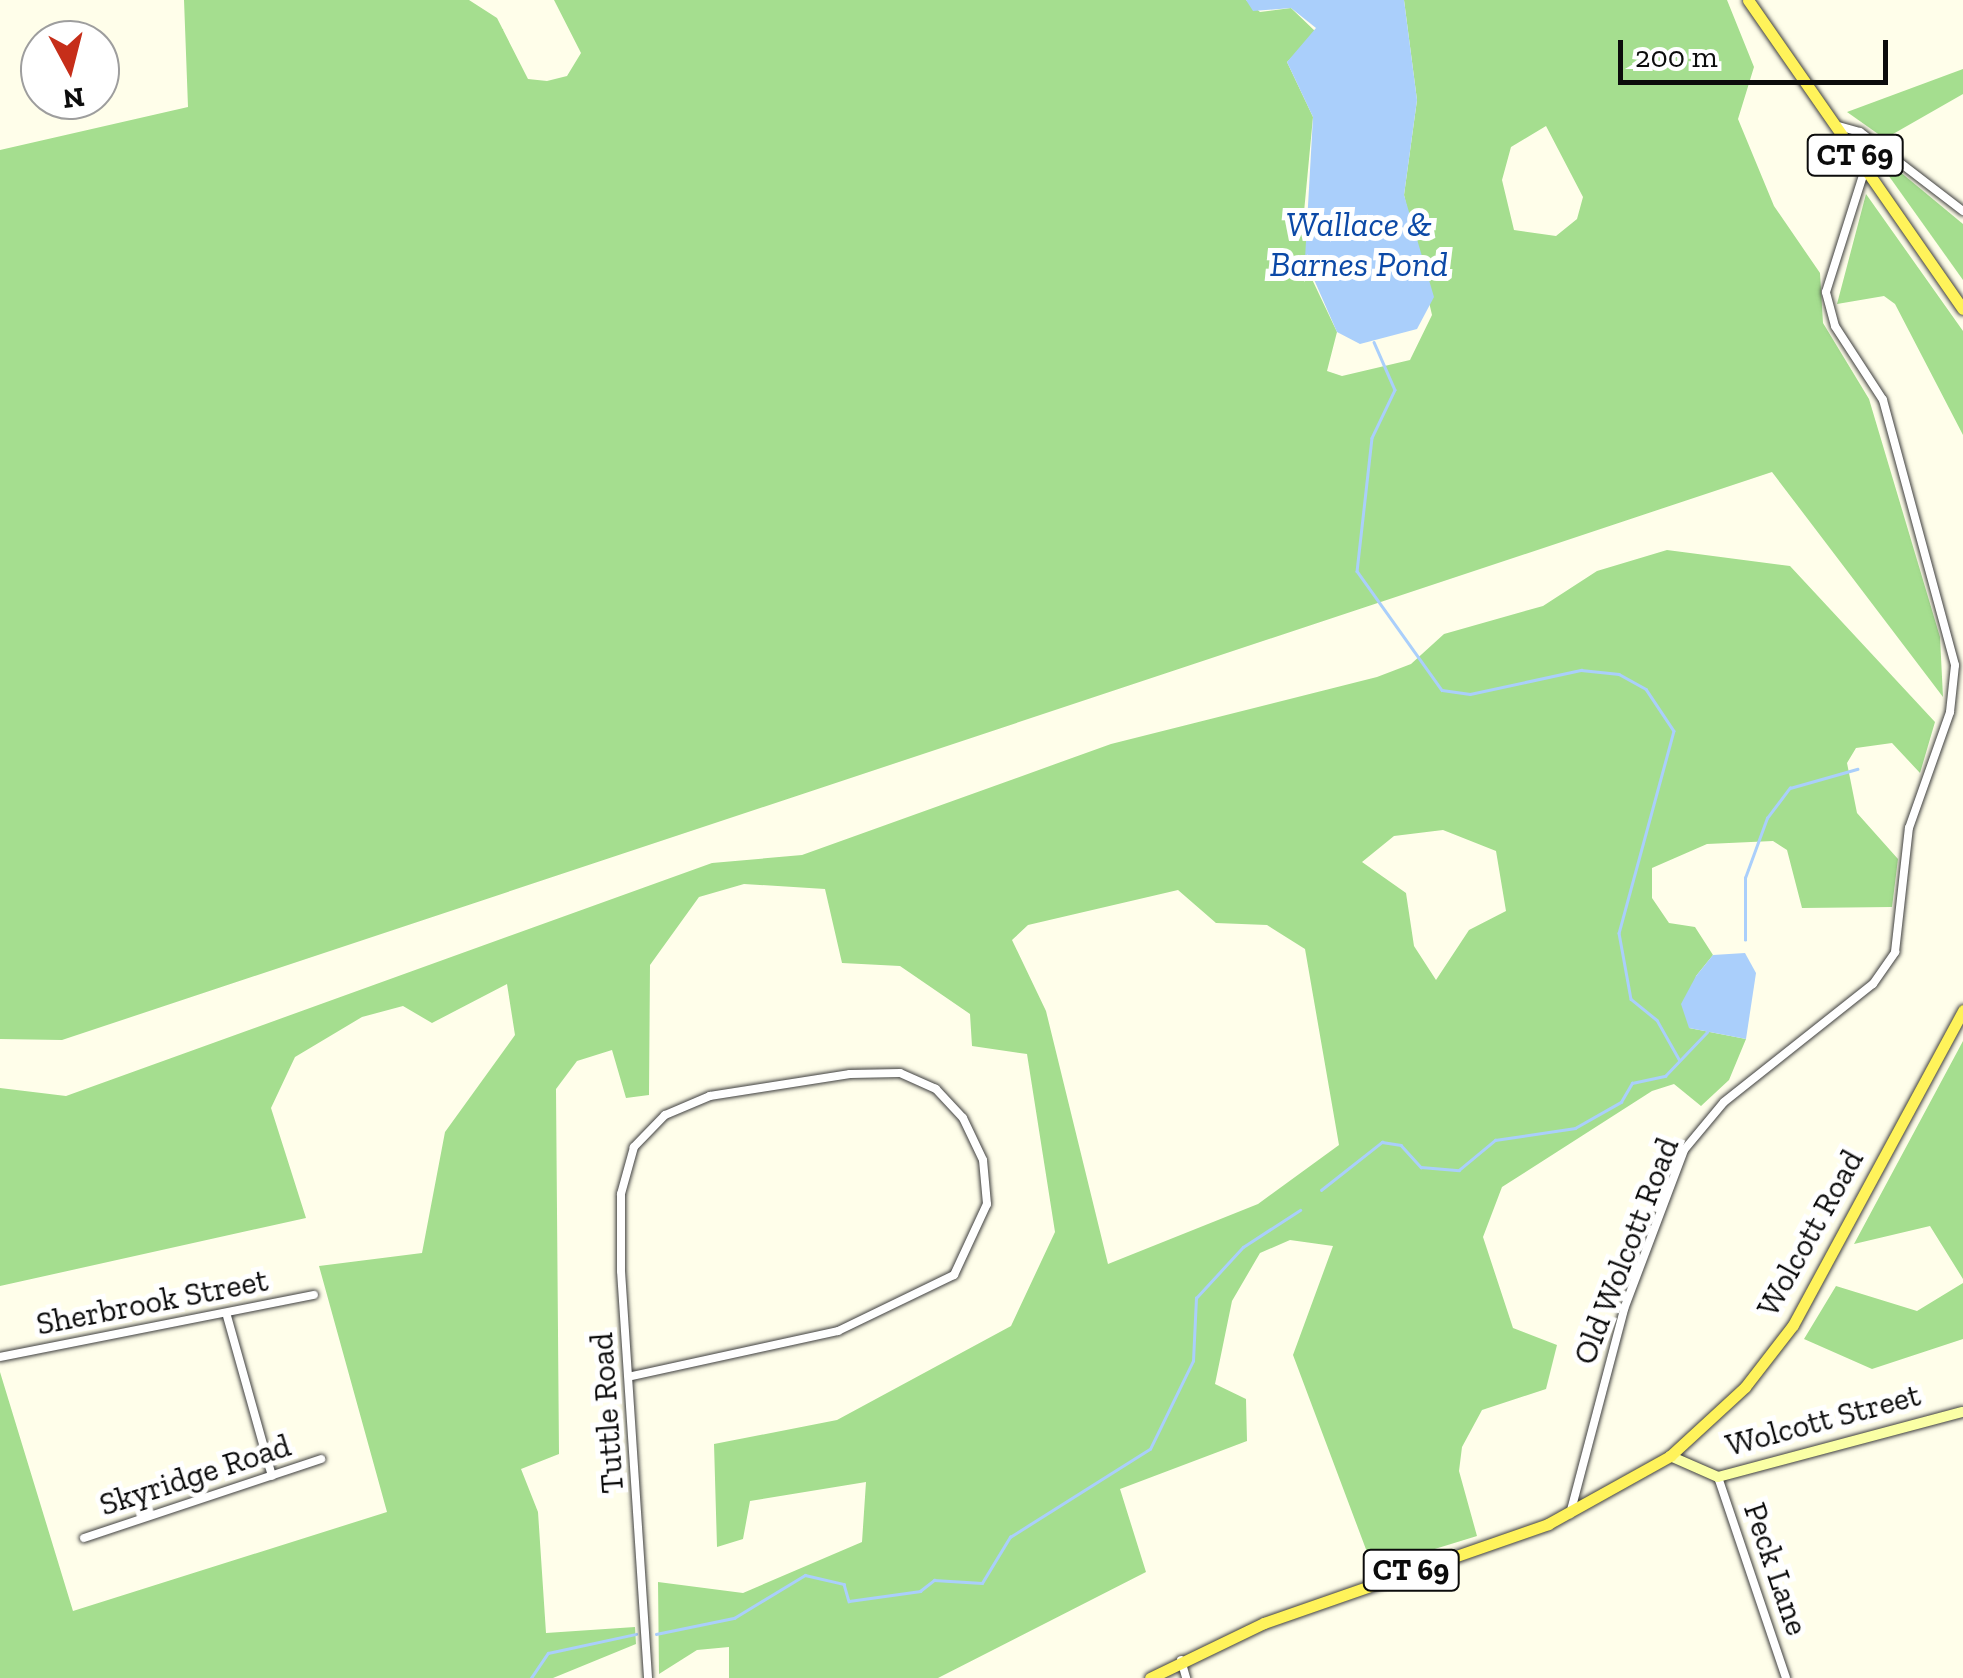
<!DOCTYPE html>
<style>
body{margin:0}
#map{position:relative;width:1963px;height:1678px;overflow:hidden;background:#fffeea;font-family:"Zilla Slab",serif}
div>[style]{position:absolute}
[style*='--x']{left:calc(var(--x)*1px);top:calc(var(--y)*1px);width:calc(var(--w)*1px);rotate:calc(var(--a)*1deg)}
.forest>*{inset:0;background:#a5de8f}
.water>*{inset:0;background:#aacffb}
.stream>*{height:2.5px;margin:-1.25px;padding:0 1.25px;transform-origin:1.25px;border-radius:1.25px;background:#aacffb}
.roads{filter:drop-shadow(0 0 2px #3f3f3f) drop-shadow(0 0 2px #3f3f3f)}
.minor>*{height:8px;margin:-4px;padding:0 4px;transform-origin:4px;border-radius:4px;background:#fff}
.secondary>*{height:10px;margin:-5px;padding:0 5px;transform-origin:5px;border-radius:5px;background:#faffa5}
.primary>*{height:11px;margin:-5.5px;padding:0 5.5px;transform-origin:5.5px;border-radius:5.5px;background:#fff35a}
span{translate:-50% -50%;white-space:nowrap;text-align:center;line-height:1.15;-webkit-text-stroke:10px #fff;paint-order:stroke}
.shield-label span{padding:2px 8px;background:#fff;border:2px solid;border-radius:8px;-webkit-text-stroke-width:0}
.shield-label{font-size:30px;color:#0c0c0c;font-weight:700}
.street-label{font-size:32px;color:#0c0c0c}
.water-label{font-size:35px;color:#0c49a7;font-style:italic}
.north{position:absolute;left:20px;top:20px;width:100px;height:100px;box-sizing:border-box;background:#fff;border:2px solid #9e9e9e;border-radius:50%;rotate:173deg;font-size:28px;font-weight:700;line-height:40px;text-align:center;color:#0c0c0c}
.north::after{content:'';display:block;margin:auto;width:35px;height:45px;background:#c62e19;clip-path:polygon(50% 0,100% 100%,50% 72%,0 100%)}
.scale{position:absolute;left:1618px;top:40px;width:270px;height:45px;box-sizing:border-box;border:5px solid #0c0c0c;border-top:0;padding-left:12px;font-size:30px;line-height:35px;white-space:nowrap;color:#0c0c0c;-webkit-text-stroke:8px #fff;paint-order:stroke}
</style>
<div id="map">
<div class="forest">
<i style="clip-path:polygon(evenodd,184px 0,469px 0,497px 18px,528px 79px,547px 81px,567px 76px,581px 53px,554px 0,1246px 0,1260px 12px,1291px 8px,1317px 33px,1287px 62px,1313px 117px,1304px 212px,1310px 275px,1337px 332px,1327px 371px,1342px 376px,1410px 360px,1432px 315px,1404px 195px,1417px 100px,1404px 0,1727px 0,1754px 67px,1738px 119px,1774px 206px,1820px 273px,1823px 323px,1869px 399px,1940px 637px,1943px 697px,1772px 472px,62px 1040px,0 1039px,0 150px,188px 107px,184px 0,1546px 126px,1583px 197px,1577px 219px,1556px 236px,1514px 230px,1502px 180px,1511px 147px,1546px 126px)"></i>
<i style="clip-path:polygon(1963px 69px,1963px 94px,1893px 134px,1881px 136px,1847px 112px)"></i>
<i style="clip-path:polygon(1887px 161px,1963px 224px,1963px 280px,1881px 165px)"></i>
<i style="clip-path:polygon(1866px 194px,1963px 331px,1963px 435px,1895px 304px,1884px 296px,1837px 304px)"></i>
<i style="clip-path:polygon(evenodd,1667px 550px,1790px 566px,1935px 722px,1920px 773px,1892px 743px,1856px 748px,1847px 763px,1857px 813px,1898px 859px,1892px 907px,1802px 908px,1787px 850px,1773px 841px,1707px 844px,1652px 868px,1652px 898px,1669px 923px,1695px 927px,1713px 955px,1696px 976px,1689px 1028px,1746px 1039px,1729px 1080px,1701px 1106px,1674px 1084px,1652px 1091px,1502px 1187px,1483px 1237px,1513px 1328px,1557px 1345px,1546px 1389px,1482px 1410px,1462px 1447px,1459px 1471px,1477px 1536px,1373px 1568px,1293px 1355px,1333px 1246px,1290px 1240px,1260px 1253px,1232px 1301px,1215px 1384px,1246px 1399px,1247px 1441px,1120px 1489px,1146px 1572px,938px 1678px,729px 1678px,729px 1647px,697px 1650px,659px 1674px,658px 1582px,743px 1593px,862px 1542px,866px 1482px,750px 1501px,743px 1539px,717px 1547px,714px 1444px,837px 1420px,1011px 1326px,1055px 1232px,1027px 1054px,972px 1046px,970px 1014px,900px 966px,842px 963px,825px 889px,744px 884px,699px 897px,650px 965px,649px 1095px,626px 1098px,612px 1050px,577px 1061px,556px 1089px,559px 1454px,521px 1469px,538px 1512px,546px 1633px,635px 1627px,636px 1644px,553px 1678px,0 1678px,0 1372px,73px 1611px,387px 1512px,319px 1266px,422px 1253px,445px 1132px,515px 1035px,507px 984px,432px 1023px,403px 1006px,362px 1017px,295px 1057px,271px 1108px,306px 1218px,0 1286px,0 1088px,66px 1096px,712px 863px,802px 855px,1111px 744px,1377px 677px,1411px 664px,1444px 634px,1543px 606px,1597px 571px,1667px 550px,1443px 830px,1496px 851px,1506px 911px,1469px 930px,1436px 980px,1414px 946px,1406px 893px,1362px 862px,1394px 836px,1443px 830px,1667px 550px,1178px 890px,1216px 923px,1267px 925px,1305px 949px,1339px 1145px,1258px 1204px,1108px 1264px,1046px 1011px,1012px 940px,1028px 925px,1178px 890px)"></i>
<i style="clip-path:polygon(1963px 1041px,1963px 1279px,1930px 1226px,1854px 1244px)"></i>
<i style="clip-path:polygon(1963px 1283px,1963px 1339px,1872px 1369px,1804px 1339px,1836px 1286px,1917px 1311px)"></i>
</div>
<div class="water">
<i style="clip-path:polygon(1246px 0,1404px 0,1417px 100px,1404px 195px,1434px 297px,1417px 329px,1360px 344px,1337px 332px,1305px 259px,1313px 117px,1287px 62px,1316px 28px,1291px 8px,1253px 11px)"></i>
<i style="clip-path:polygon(1745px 953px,1756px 973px,1746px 1039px,1689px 1028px,1681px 1004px,1696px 976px,1713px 955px)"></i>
</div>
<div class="stream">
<i style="--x:1374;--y:342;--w:52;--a:66.4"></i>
<i style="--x:1395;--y:390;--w:53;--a:115.6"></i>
<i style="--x:1372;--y:438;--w:134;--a:96.4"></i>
<i style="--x:1357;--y:571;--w:146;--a:54.5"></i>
<i style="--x:1442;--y:690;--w:28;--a:8"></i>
<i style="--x:1470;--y:694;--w:114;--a:-12.2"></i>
<i style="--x:1581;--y:670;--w:38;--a:6"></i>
<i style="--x:1619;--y:674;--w:31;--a:29"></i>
<i style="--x:1646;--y:689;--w:50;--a:56.3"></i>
<i style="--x:1674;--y:731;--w:209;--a:105.2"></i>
<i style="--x:1619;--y:933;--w:67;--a:79.7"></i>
<i style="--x:1631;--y:999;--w:33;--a:39"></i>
<i style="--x:1657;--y:1020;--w:45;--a:60.6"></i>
<i style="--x:1745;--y:940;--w:62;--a:-90"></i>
<i style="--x:1745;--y:878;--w:64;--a:-69.9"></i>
<i style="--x:1767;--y:818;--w:38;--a:-53"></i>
<i style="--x:1790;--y:788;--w:70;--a:-15.8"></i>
<i style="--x:1321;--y:1190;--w:78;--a:-38.2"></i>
<i style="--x:1382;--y:1142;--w:19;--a:9"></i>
<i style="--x:1401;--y:1145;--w:30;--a:48"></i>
<i style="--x:1421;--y:1167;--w:38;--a:5"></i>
<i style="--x:1459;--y:1170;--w:47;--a:-39.8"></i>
<i style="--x:1495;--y:1140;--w:81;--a:-8.5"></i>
<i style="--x:1575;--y:1128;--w:53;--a:-29.5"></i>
<i style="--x:1621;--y:1102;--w:22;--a:-60"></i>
<i style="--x:1632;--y:1083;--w:34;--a:-12"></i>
<i style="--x:1665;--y:1076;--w:61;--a:-46.3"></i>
<i style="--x:656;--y:1634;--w:80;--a:-11.6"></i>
<i style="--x:734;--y:1618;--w:83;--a:-31.2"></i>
<i style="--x:805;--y:1575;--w:40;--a:13"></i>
<i style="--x:844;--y:1584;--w:18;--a:74"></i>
<i style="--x:849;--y:1601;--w:72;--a:-8"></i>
<i style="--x:920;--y:1591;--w:18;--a:-38"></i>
<i style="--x:934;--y:1580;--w:48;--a:3.6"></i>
<i style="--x:982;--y:1583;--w:54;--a:-58.7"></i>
<i style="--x:1010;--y:1537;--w:165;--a:-32.2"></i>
<i style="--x:1150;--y:1449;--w:98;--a:-64"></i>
<i style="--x:1193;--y:1361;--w:63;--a:-87.3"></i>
<i style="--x:1196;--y:1298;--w:69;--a:-47.3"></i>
<i style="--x:1243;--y:1247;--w:68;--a:-33"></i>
<i style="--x:531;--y:1678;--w:30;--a:-56"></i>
<i style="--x:548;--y:1653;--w:90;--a:-12.2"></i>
</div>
<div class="roads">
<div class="minor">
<i style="--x:1835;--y:125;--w:26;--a:16"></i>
<i style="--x:1860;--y:132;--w:130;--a:37.5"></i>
<i style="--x:227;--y:1316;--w:166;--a:74.3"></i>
<i style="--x:0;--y:1357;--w:320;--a:-11.2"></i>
<i style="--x:632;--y:1376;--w:211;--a:-12.3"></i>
<i style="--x:838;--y:1331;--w:129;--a:-25.8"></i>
<i style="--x:954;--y:1275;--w:78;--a:-65.1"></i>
<i style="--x:987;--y:1204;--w:44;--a:-95.2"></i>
<i style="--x:983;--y:1160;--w:47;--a:-115.5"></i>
<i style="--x:963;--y:1118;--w:40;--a:-133"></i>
<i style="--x:936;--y:1089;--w:39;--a:-156"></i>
<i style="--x:900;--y:1073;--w:50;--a:178.9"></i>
<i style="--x:850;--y:1074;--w:142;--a:171.1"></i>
<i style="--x:710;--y:1096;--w:49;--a:157.1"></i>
<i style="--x:665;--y:1115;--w:45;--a:134.1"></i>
<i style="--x:634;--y:1147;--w:49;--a:105.5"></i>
<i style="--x:621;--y:1194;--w:77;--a:90"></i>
<i style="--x:621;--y:1271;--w:408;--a:86.2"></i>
<i style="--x:1718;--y:1477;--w:212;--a:71.3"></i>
<i style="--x:1570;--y:1514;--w:212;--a:-75.2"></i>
<i style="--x:1624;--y:1309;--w:170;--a:-69.3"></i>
<i style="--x:1684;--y:1150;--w:62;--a:-50.2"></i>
<i style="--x:1724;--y:1102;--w:190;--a:-38.4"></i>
<i style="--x:1873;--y:984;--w:39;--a:-55"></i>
<i style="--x:1895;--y:952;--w:125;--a:-83.6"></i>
<i style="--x:1909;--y:828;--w:123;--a:-70.5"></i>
<i style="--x:1950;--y:712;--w:47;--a:-83.9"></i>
<i style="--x:1955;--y:665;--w:275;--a:-105.2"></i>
<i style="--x:1883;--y:400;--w:88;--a:-123"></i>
<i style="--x:1835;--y:326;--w:35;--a:-105"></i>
<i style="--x:1826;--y:292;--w:129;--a:-72.4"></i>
<i style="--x:84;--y:1538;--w:250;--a:-18.4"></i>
<i style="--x:1181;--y:1660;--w:19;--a:74"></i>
</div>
<div class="secondary">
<i style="--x:1670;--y:1456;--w:52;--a:23.6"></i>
<i style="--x:1718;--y:1477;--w:253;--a:-14.9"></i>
</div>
<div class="primary">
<i style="--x:1748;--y:0;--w:376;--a:55.2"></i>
<i style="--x:1150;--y:1678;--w:127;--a:-25.8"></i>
<i style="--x:1264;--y:1623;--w:301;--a:-19.2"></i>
<i style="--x:1548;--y:1524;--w:140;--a:-29.1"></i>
<i style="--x:1670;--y:1456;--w:102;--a:-42.6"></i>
<i style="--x:1745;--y:1387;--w:78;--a:-52.3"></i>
<i style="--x:1793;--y:1325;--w:358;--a:-61.6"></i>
</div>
</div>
<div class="shield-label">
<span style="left:1855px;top:155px">CT 69</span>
<span style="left:1411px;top:1570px">CT 69</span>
</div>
<div class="street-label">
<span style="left:1810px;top:1233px;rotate:-61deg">Wolcott Road</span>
<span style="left:1626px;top:1251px;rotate:-69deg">Old Wolcott Road</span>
<span style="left:152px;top:1302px;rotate:-11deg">Sherbrook Street</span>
<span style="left:607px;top:1413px;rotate:-94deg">Tuttle Road</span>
<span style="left:1823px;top:1420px;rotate:-15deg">Wolcott Street</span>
<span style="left:195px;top:1475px;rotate:-18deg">Skyridge Road</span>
<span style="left:1776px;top:1569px;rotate:71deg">Peck Lane</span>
</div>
<div class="water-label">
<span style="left:1359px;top:244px">Wallace &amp;<br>Barnes Pond</span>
</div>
<div class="north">N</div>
<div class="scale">200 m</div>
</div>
